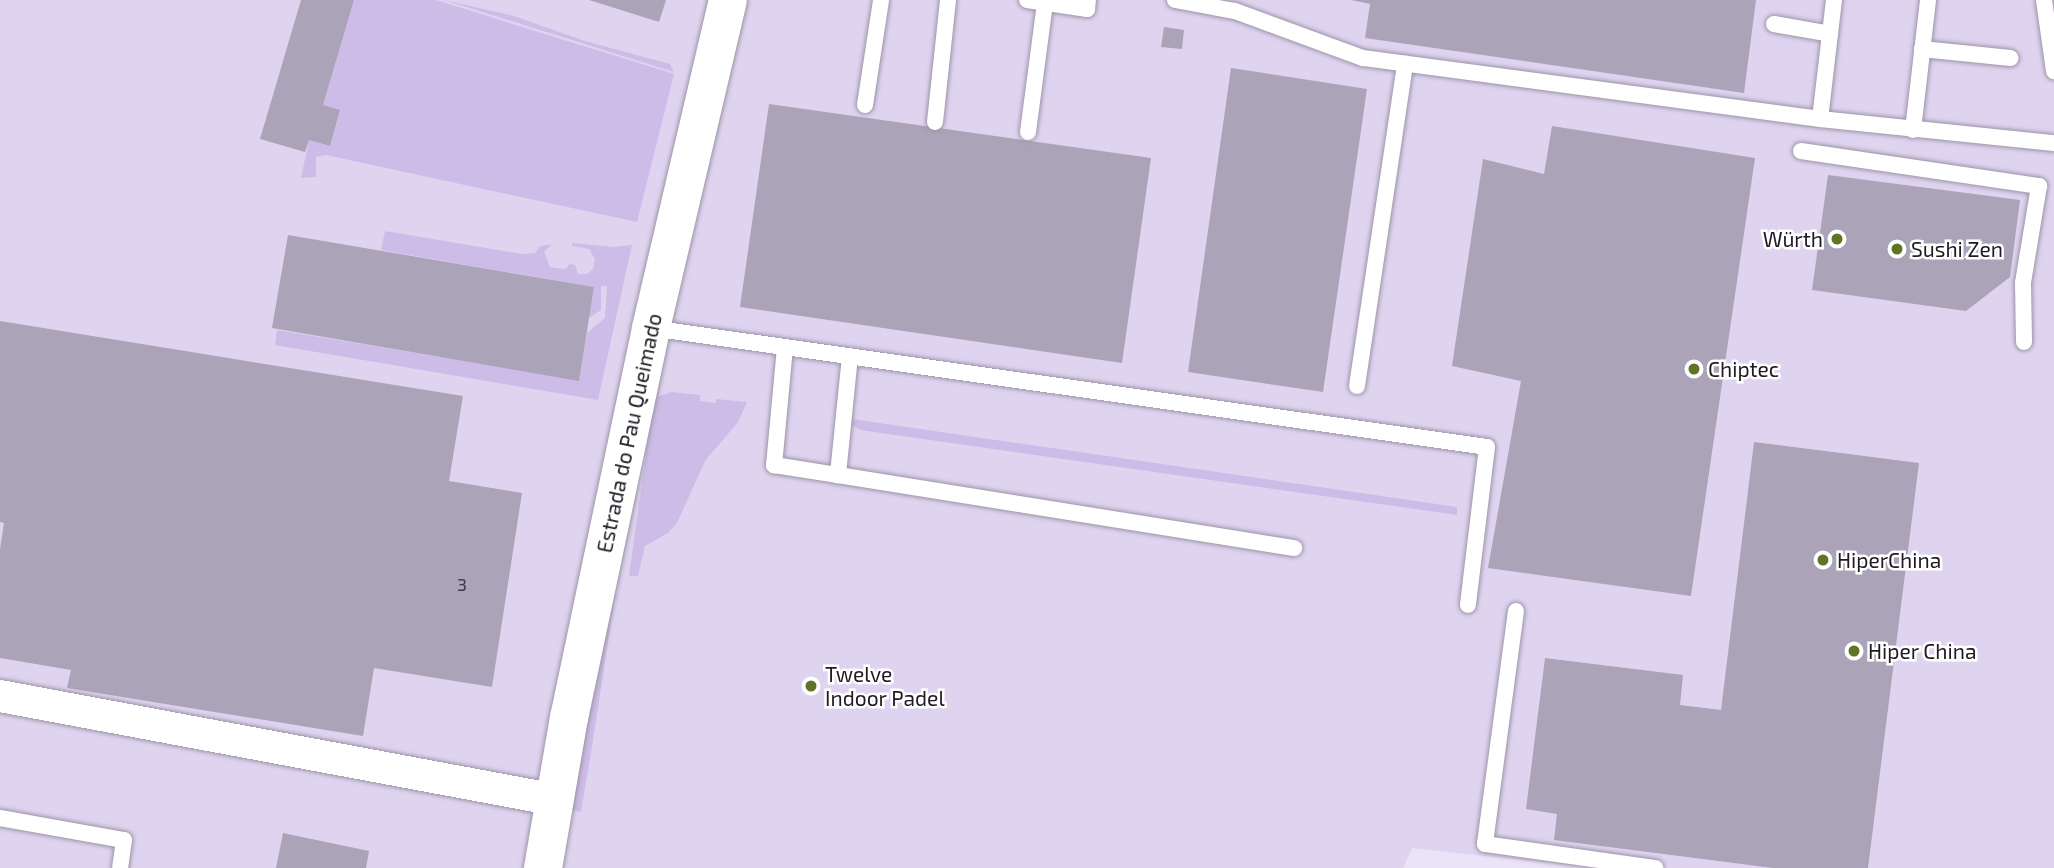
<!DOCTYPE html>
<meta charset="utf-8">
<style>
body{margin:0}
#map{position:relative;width:2054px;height:868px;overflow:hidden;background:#ebe3f7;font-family:"Exo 2",sans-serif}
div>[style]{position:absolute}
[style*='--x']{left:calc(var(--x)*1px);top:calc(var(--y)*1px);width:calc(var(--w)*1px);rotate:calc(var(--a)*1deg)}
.built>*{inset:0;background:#dfd4f0}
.green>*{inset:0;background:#cdbce7}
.building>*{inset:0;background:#aba3b7}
.roads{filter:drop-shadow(0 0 2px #9c94a7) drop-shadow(0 0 2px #9c94a7)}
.service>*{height:16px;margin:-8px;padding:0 8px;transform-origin:8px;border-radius:8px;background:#fff}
.minor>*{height:32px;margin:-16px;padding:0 16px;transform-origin:16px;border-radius:16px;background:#fff}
.tertiary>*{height:38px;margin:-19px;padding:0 19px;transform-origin:19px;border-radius:19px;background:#fff}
.dots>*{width:19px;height:19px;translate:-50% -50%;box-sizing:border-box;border:4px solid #fff;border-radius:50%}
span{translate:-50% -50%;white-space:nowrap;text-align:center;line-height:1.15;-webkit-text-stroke:5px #fff;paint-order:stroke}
.number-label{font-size:18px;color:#403c47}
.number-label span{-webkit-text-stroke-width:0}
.poi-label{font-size:21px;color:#1d1a22}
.right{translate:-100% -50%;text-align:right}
.left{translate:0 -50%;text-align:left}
.street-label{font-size:21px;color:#1d1a22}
</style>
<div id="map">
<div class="built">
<i style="clip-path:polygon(0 0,2054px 0,2054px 868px,1596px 868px,1412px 848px,1403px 868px,0 868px)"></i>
</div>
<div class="green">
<i style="clip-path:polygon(354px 0,436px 0,674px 74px,637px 222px,326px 155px,316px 157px,316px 177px,301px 178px,309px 140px,330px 146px,340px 111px,323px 105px)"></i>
<i style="clip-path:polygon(444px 0,514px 16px,585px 41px,670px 64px,674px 72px)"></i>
<i style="clip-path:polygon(385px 231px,522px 254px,535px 253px,540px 246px,552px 244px,544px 252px,550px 267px,565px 269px,570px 264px,575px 265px,578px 274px,587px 274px,593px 269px,595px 259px,589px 249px,572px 246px,572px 243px,613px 247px,632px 245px,598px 400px,275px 345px,277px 330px,579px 380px,587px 333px,605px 318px,607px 286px,601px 286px,601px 310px,589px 318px,594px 287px,381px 250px)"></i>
<i style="clip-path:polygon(671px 392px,700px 395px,700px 401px,716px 403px,716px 399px,747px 402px,738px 422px,705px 461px,677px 523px,668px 533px,645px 546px,638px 576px,629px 576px,653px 403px,659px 396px)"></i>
<i style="clip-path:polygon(852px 419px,1457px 507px,1457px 515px,860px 430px,853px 425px)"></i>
<i style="clip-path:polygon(617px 581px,593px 741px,581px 812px,561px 808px)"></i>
</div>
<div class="building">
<i style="clip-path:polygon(301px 0,354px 0,323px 105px,340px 110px,330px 146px,309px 140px,305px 152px,260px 139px)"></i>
<i style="clip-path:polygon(589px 0,666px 0,659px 22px)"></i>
<i style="clip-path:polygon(1351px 0,1756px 0,1744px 93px,1365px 38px,1370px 4px)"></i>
<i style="clip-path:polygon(1164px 27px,1184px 30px,1182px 49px,1161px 47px)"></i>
<i style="clip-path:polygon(1231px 68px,1367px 89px,1323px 392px,1188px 372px)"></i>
<i style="clip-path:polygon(769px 104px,1151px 158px,1122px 363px,740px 307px)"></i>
<i style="clip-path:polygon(1552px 126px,1755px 158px,1691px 596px,1488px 568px,1521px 381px,1452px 366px,1483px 159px,1544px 174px)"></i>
<i style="clip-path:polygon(1828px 175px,2020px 200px,2010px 277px,1966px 311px,1812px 290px)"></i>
<i style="clip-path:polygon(288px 235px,594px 287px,579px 381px,272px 328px)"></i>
<i style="clip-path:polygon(0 321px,463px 396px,449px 481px,522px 493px,492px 687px,374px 668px,363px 736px,67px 688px,71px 670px,0 658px,0 549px,4px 523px,0 522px)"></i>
<i style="clip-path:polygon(1754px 442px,1919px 463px,1868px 868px,1773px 868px,1554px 840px,1557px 814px,1526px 809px,1545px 658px,1683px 675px,1680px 705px,1721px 710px)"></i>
<i style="clip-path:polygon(283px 833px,369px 851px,366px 868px,276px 868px)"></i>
</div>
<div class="roads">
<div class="service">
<i style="--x:1027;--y:0;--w:61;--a:8.5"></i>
<i style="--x:1087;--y:9;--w:9;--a:-84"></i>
<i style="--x:1175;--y:0;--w:61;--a:10.4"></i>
<i style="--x:1235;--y:11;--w:136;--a:20.2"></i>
<i style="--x:1363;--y:58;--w:461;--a:7.6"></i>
<i style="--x:1820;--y:119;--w:235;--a:5.9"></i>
<i style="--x:2044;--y:0;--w:72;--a:82"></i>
<i style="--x:1774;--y:24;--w:57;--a:10.1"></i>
<i style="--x:1922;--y:49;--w:89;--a:5.8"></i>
<i style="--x:865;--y:105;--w:106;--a:-81.3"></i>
<i style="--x:1820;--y:119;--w:120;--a:-83.3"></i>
<i style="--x:935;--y:122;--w:123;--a:-83.9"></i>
<i style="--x:1913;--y:130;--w:131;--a:-83.4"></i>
<i style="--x:1028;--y:132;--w:130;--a:-82.5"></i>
<i style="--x:1801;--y:151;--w:241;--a:8.4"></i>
<i style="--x:2039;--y:186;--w:98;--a:99.4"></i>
<i style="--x:2023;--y:283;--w:59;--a:89"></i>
<i style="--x:651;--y:328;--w:844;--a:8.1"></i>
<i style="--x:1487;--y:447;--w:159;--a:96.9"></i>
<i style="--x:785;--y:347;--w:119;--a:95.3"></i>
<i style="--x:774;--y:465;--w:65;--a:8.9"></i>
<i style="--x:850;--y:356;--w:120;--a:95.8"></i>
<i style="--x:838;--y:475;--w:462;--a:9.1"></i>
<i style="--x:1357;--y:386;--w:326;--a:-81.5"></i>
<i style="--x:1516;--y:611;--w:235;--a:97.6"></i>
<i style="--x:1485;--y:844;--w:172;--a:8"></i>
<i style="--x:0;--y:818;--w:126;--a:10.1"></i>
<i style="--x:124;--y:840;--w:28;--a:98"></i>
</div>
<div class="minor">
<i style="--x:0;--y:696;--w:566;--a:10.59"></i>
</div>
<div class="tertiary">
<i style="--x:543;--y:868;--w:152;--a:-80.2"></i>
<i style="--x:569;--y:718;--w:399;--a:-78.1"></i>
<i style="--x:651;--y:328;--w:337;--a:-76.8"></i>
</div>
</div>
<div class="dots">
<i style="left:1837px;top:239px;background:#5f7424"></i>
<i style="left:1897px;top:249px;background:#5f7424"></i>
<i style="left:1694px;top:369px;background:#5f7424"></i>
<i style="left:1823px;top:560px;background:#5f7424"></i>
<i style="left:1854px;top:651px;background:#5f7424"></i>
<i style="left:811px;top:686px;background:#5f7424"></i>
</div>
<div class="number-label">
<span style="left:462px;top:584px">3</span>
</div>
<div class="poi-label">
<span class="right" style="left:1823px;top:239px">Würth</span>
<span class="left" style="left:1911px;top:249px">Sushi Zen</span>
<span class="left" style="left:1708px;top:369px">Chiptec</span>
<span class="left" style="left:1837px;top:560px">HiperChina</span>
<span class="left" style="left:1868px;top:651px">Hiper China</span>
<span class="left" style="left:825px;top:686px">Twelve<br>Indoor Padel</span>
</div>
<div class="street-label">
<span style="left:629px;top:433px;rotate:-78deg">Estrada do Pau Queimado</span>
</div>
</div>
